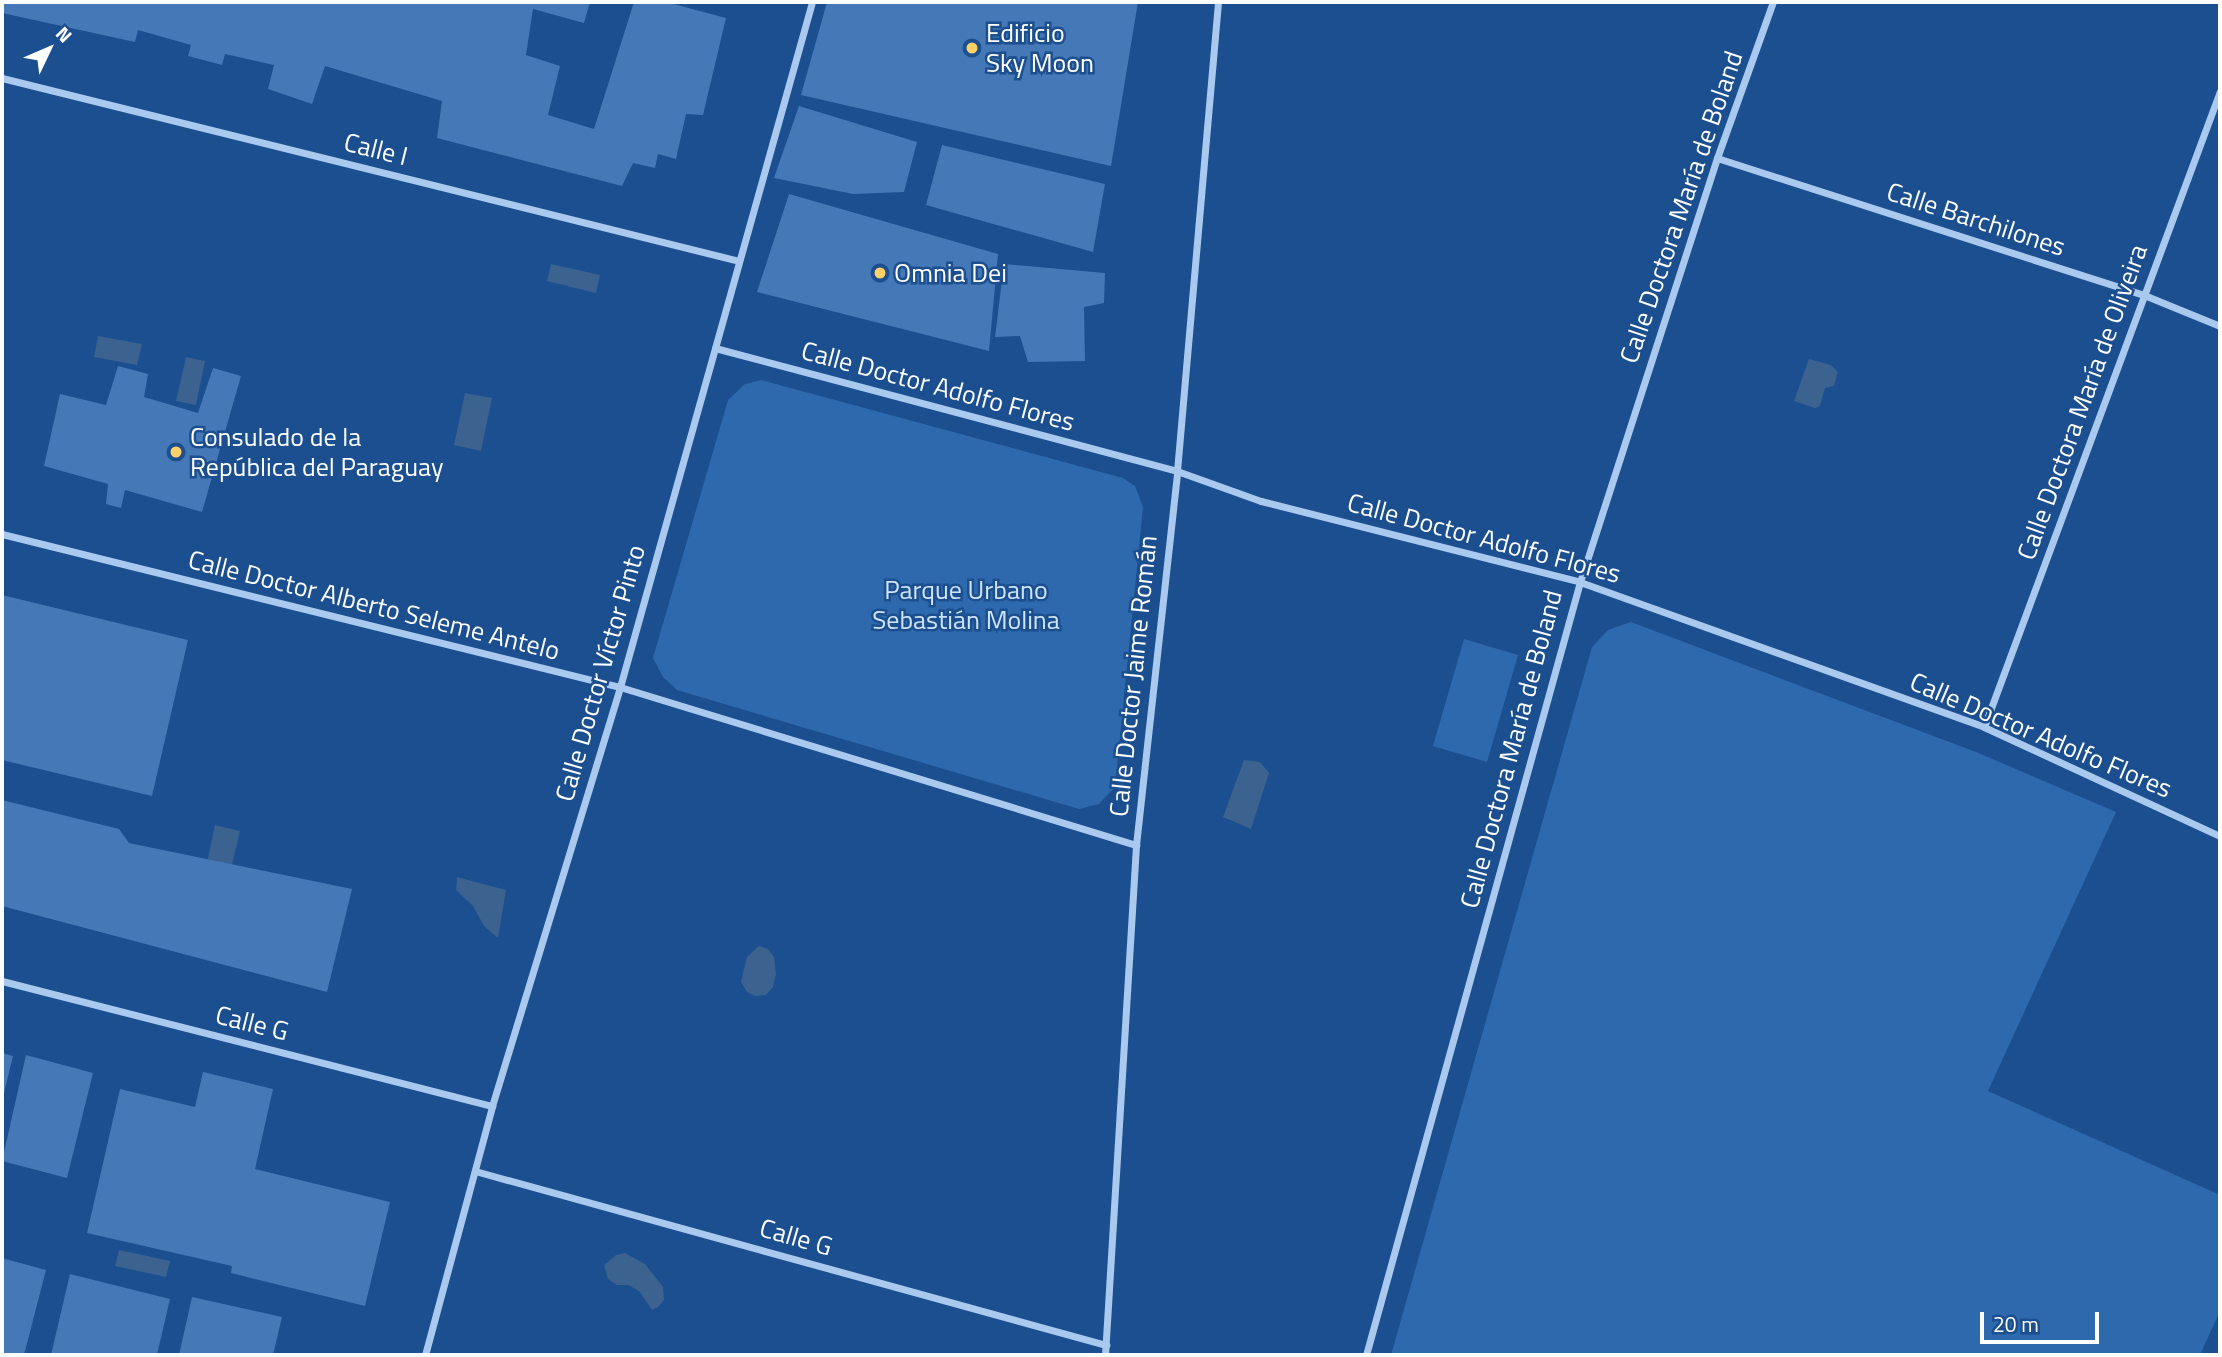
<!DOCTYPE html>
<meta charset="utf-8">
<style>
body{margin:0}
#map{position:relative;width:2222px;height:1357px;overflow:hidden;background:#1b4f8f;font-family:"Titillium Web",sans-serif}
div>[style]{position:absolute}
[style*='--x']{left:calc(var(--x)*1px);top:calc(var(--y)*1px);width:calc(var(--w)*1px);rotate:calc(var(--a)*1deg)}
.green>*{inset:0;background:#2e69ad}
.water>*{inset:0;background:#3c6290}
.building>*{inset:0;background:#4478b7}
.minor>*{height:7px;margin:-3.5px;padding:0 3.5px;transform-origin:3.5px;border-radius:3.5px;background:#a9c9ee}
.dots>*{width:19px;height:19px;translate:-50% -50%;box-sizing:border-box;border:4px solid #1b4f8f;border-radius:50%}
span{translate:-50% -50%;white-space:nowrap;text-align:center;line-height:1.15;-webkit-text-stroke:5px #1b4f8f;paint-order:stroke}
.poi-label{font-size:26px;color:#fff}
.left{translate:0 -50%;text-align:left}
.street-label{font-size:26px;color:#fff}
.park-label{font-size:26px;color:#cfe3fa}
.frame{position:absolute;inset:0;border:4px solid #fff;pointer-events:none}
.north{position:absolute;left:14px;top:14px;width:70px;height:70px;-webkit-text-stroke:5px #1b4f8f;paint-order:stroke;rotate:46deg;font-size:19px;font-weight:700;line-height:28px;text-align:center;color:#fff}
.north::after{content:'';display:block;margin:auto;width:24px;height:32px;background:#fff;clip-path:polygon(50% 0,100% 100%,50% 72%,0 100%)}
.scale{position:absolute;left:1980px;top:1312px;width:119px;height:32px;box-sizing:border-box;border:4px solid #fff;border-top:0;padding-left:9px;font-size:21px;line-height:24px;white-space:nowrap;color:#fff;-webkit-text-stroke:5px #1b4f8f;paint-order:stroke}
</style>
<div id="map">
<div class="green">
<i style="clip-path:polygon(761px 380px,1123px 478px,1135px 486px,1143px 507px,1115px 787px,1099px 804px,1079px 809px,677px 690px,663px 677px,653px 658px,728px 400px,745px 384px)"></i>
<i style="clip-path:polygon(1631px 622px,1976px 752px,2116px 812px,1988px 1091px,2220px 1195px,2220px 1311px,2200px 1355px,1391px 1355px,1592px 647px,1608px 630px)"></i>
<i style="clip-path:polygon(1464px 639px,1518px 655px,1487px 762px,1433px 746px)"></i>
</div>
<div class="water">
<i style="clip-path:polygon(551px 264px,600px 275px,596px 293px,547px 281px)"></i>
<i style="clip-path:polygon(98px 336px,142px 344px,137px 365px,94px 357px)"></i>
<i style="clip-path:polygon(186px 357px,205px 361px,196px 405px,176px 401px)"></i>
<i style="clip-path:polygon(1809px 359px,1831px 365px,1838px 372px,1834px 386px,1825px 388px,1820px 406px,1815px 408px,1794px 401px)"></i>
<i style="clip-path:polygon(465px 393px,492px 398px,481px 451px,454px 445px)"></i>
<i style="clip-path:polygon(1244px 760px,1260px 762px,1269px 773px,1251px 829px,1223px 817px)"></i>
<i style="clip-path:polygon(215px 825px,240px 831px,231px 869px,207px 863px)"></i>
<i style="clip-path:polygon(457px 877px,506px 890px,498px 938px,484px 926px,473px 906px,456px 890px)"></i>
<i style="clip-path:polygon(759px 946px,768px 949px,774px 957px,776px 974px,773px 987px,766px 995px,755px 996px,747px 992px,741px 982px,747px 957px)"></i>
<i style="clip-path:polygon(119px 1250px,170px 1261px,166px 1277px,115px 1266px)"></i>
<i style="clip-path:polygon(625px 1253px,645px 1264px,663px 1287px,664px 1300px,658px 1307px,652px 1310px,639px 1291px,628px 1285px,617px 1285px,608px 1279px,604px 1265px,616px 1255px)"></i>
</div>
<div class="building">
<i style="clip-path:polygon(2px 2px,590px 2px,584px 23px,533px 9px,526px 55px,560px 66px,548px 115px,594px 129px,634px 2px,666px 2px,726px 18px,703px 115px,686px 114px,676px 159px,658px 154px,655px 168px,633px 163px,622px 186px,437px 138px,442px 101px,325px 66px,312px 104px,268px 89px,274px 65px,225px 54px,222px 65px,188px 56px,191px 45px,138px 30px,135px 42px,2px 13px)"></i>
<i style="clip-path:polygon(827px 2px,1138px 2px,1111px 166px,801px 95px)"></i>
<i style="clip-path:polygon(799px 106px,917px 142px,904px 192px,853px 194px,774px 178px)"></i>
<i style="clip-path:polygon(942px 145px,1105px 184px,1093px 252px,926px 205px)"></i>
<i style="clip-path:polygon(789px 194px,998px 254px,989px 351px,757px 292px)"></i>
<i style="clip-path:polygon(1004px 264px,1105px 273px,1104px 303px,1084px 307px,1085px 361px,1028px 362px,1020px 336px,995px 337px)"></i>
<i style="clip-path:polygon(118px 366px,148px 374px,144px 397px,198px 413px,213px 368px,241px 376px,202px 512px,125px 490px,121px 508px,106px 504px,108px 484px,44px 466px,60px 394px,106px 405px)"></i>
<i style="clip-path:polygon(2px 595px,188px 640px,152px 796px,2px 760px)"></i>
<i style="clip-path:polygon(2px 800px,119px 829px,129px 843px,352px 889px,327px 992px,2px 906px)"></i>
<i style="clip-path:polygon(2px 1053px,13px 1056px,3px 1097px,2px 1097px)"></i>
<i style="clip-path:polygon(26px 1055px,93px 1073px,67px 1178px,2px 1161px)"></i>
<i style="clip-path:polygon(203px 1072px,273px 1089px,255px 1169px,390px 1202px,365px 1306px,231px 1273px,232px 1266px,87px 1233px,120px 1089px,195px 1107px)"></i>
<i style="clip-path:polygon(2px 1258px,46px 1270px,24px 1355px,2px 1355px)"></i>
<i style="clip-path:polygon(70px 1274px,170px 1299px,157px 1355px,51px 1355px)"></i>
<i style="clip-path:polygon(192px 1297px,282px 1317px,273px 1355px,179px 1355px)"></i>
</div>
<div class="minor">
<i style="--x:2;--y:78;--w:759;--a:13.94"></i>
<i style="--x:1717;--y:158;--w:448;--a:17.8"></i>
<i style="--x:2144;--y:295;--w:82;--a:22.2"></i>
<i style="--x:715;--y:348;--w:478;--a:14.9"></i>
<i style="--x:1177;--y:471;--w:89;--a:19.7"></i>
<i style="--x:1261;--y:501;--w:329;--a:14.2"></i>
<i style="--x:1580;--y:582;--w:429;--a:19.7"></i>
<i style="--x:1984;--y:727;--w:260;--a:24.8"></i>
<i style="--x:2;--y:534;--w:637;--a:13.91"></i>
<i style="--x:620;--y:687;--w:540;--a:17.02"></i>
<i style="--x:1984;--y:727;--w:678;--a:-69.64"></i>
<i style="--x:2;--y:981;--w:506;--a:14.31"></i>
<i style="--x:475;--y:1171;--w:655;--a:15.42"></i>
<i style="--x:425;--y:1355;--w:258;--a:-74.9"></i>
<i style="--x:492;--y:1106;--w:438;--a:-73"></i>
<i style="--x:620;--y:687;--w:711;--a:-74.34"></i>
<i style="--x:1105;--y:1355;--w:511;--a:-86.52"></i>
<i style="--x:1136;--y:845;--w:376;--a:-83.7"></i>
<i style="--x:1177;--y:471;--w:471;--a:-85"></i>
<i style="--x:1366;--y:1355;--w:802;--a:-74.53"></i>
<i style="--x:1580;--y:582;--w:446;--a:-72.1"></i>
<i style="--x:1717;--y:158;--w:166;--a:-70.3"></i>
</div>
<div class="dots">
<i style="left:972px;top:48px;background:#ffd166"></i>
<i style="left:880px;top:273px;background:#ffd166"></i>
<i style="left:176px;top:452px;background:#ffd166"></i>
</div>
<div class="poi-label">
<span class="left" style="left:986px;top:48px">Edificio<br>Sky Moon</span>
<span class="left" style="left:894px;top:273px">Omnia Dei</span>
<span class="left" style="left:190px;top:452px">Consulado de la<br>República del Paraguay</span>
</div>
<div class="street-label">
<span style="left:376px;top:149px;rotate:14deg">Calle I</span>
<span style="left:1681px;top:207px;rotate:-71deg">Calle Doctora María de Boland</span>
<span style="left:1976px;top:219px;rotate:18deg">Calle Barchilones</span>
<span style="left:938px;top:386px;rotate:15deg">Calle Doctor Adolfo Flores</span>
<span style="left:2082px;top:402px;rotate:-70deg">Calle Doctora María de Oliveira</span>
<span style="left:1484px;top:538px;rotate:15deg">Calle Doctor Adolfo Flores</span>
<span style="left:374px;top:605px;rotate:14deg">Calle Doctor Alberto Seleme Antelo</span>
<span style="left:600px;top:673px;rotate:-74deg">Calle Doctor Víctor Pinto</span>
<span style="left:1133px;top:676px;rotate:-84deg">Calle Doctor Jaime Román</span>
<span style="left:2041px;top:735px;rotate:23deg">Calle Doctor Adolfo Flores</span>
<span style="left:1511px;top:749px;rotate:-75deg">Calle Doctora María de Boland</span>
<span style="left:252px;top:1023px;rotate:14deg">Calle G</span>
<span style="left:796px;top:1237px;rotate:16deg">Calle G</span>
</div>
<div class="park-label">
<span style="left:966px;top:605px">Parque Urbano<br>Sebastián Molina</span>
</div>
<div class="frame"></div>
<div class="north">N</div>
<div class="scale">20 m</div>
</div>
